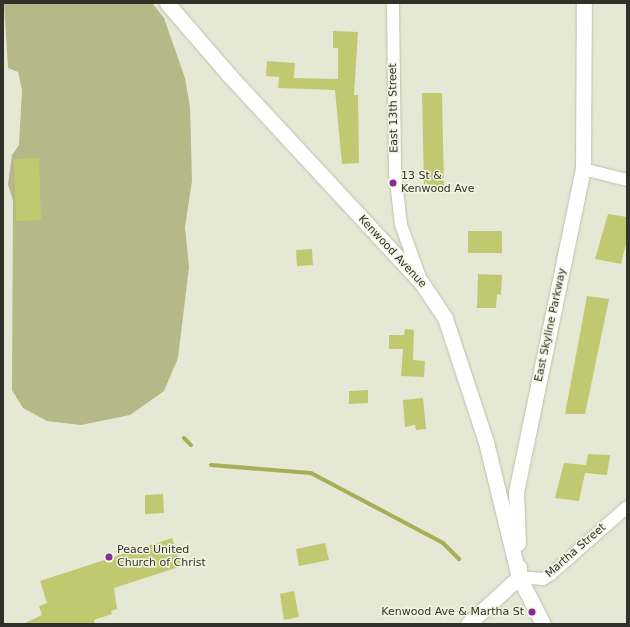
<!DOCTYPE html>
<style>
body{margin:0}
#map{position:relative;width:630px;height:627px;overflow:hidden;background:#e5e8d4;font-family:"DejaVu Sans",sans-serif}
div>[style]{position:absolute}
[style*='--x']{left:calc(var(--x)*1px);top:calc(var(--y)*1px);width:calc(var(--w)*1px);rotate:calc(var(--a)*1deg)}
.green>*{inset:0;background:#b4b987}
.stream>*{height:4px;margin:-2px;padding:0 2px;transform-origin:2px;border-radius:2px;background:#a7ae56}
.building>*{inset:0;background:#c1c970}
.roads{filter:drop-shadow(0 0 1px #bdbfac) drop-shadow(0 0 1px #bdbfac)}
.minor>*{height:12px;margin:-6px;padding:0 6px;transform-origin:6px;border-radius:6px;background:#fff}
.tertiary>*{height:15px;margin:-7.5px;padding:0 7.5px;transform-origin:7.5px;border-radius:7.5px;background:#fff}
.dots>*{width:11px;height:11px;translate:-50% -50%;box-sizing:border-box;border:2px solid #f2f5e1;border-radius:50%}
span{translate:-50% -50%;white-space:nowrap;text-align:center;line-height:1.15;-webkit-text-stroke:3px #f2f5e1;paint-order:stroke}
.street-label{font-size:11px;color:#303129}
.poi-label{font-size:11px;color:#303129}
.left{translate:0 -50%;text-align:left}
.right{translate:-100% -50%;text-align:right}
.frame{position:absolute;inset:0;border:4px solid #303129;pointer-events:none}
</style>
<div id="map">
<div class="green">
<i style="clip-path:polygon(4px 3px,152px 3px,164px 18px,185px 78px,190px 107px,192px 181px,185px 227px,189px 267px,178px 358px,164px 391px,130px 415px,81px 425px,47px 421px,23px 408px,12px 390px,13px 201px,8px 184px,12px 155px,19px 145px,22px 90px,18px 72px,8px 68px)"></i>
</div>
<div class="stream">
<i style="--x:184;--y:438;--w:10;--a:45"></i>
<i style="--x:211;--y:465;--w:100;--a:4.6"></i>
<i style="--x:311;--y:473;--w:149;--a:27.9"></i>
<i style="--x:443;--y:543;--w:23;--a:45"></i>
</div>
<div class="building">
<i style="clip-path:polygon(333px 31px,358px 32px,354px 95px,358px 95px,359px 163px,342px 164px,335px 90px,278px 88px,279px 77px,266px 76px,267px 61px,295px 63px,294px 78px,338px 79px,338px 48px,333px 48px)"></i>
<i style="clip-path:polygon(422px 93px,442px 93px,444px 189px,424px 189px)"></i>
<i style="clip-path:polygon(39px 158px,41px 220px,16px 221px,14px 159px)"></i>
<i style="clip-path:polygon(608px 214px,627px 217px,627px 240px,621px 264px,595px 259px)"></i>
<i style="clip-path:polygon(468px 231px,502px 231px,502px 253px,468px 253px)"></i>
<i style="clip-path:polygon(312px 249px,313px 265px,297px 266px,296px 250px)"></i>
<i style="clip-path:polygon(478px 274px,502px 275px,501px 295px,497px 294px,496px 308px,477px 308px)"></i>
<i style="clip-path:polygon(587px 296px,609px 299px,585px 414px,565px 414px)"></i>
<i style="clip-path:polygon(405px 329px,414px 330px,413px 360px,425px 361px,424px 377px,401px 376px,403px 349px,389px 349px,389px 335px,404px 335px)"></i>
<i style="clip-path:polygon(368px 390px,368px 403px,349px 404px,349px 391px)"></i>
<i style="clip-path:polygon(423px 398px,426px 429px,416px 430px,415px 425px,405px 427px,403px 400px)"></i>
<i style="clip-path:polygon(588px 454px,610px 455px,607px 475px,585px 473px,579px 501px,555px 498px,564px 463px,586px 465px)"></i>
<i style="clip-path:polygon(163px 494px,164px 513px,145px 514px,145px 495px)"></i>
<i style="clip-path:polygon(172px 538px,182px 566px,114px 588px,117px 609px,111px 611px,112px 614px,94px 620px,95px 624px,23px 624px,42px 615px,39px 606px,47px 603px,40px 581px)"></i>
<i style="clip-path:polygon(325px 543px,329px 560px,299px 566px,296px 549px)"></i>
<i style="clip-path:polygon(294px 591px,299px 617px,284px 620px,280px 594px)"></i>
</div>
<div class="roads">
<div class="minor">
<i style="--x:393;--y:3;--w:170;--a:89.3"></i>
<i style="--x:395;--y:173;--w:52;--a:83.4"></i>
<i style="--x:401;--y:225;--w:59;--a:70"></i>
<i style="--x:583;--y:169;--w:45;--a:14"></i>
<i style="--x:519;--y:577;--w:24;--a:5"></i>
<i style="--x:543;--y:579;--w:9;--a:-32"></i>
<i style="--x:551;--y:574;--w:101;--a:-41.4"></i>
</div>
<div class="tertiary">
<i style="--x:167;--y:3;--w:95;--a:49.3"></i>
<i style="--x:229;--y:75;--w:282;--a:47.2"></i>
<i style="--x:421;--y:282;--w:43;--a:56.3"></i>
<i style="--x:445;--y:318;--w:131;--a:71.7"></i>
<i style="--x:486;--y:442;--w:139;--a:76.3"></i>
<i style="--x:519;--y:577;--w:53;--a:62.9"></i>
<i style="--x:518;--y:543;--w:51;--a:-92.2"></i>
<i style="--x:516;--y:492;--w:330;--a:-78.3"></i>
<i style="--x:583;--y:169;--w:166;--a:-89.7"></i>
<i style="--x:468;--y:624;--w:69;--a:-42.7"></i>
<i style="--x:519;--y:577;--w:10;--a:-90"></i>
</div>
</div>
<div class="dots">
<i style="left:393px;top:183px;background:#892b95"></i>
<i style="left:109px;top:557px;background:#892b95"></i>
<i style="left:532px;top:612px;background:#892b95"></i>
</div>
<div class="street-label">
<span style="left:394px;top:108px;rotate:-91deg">East 13th Street</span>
<span style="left:392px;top:252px;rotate:47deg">Kenwood Avenue</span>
<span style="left:551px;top:325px;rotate:-78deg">East Skyline Parkway</span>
<span style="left:576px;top:551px;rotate:-41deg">Martha Street</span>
</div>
<div class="poi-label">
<span class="left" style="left:401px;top:183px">13 St &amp;<br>Kenwood Ave</span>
<span class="left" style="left:117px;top:557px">Peace United<br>Church of Christ</span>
<span class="right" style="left:524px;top:612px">Kenwood Ave &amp; Martha St</span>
</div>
<div class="frame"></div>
</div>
